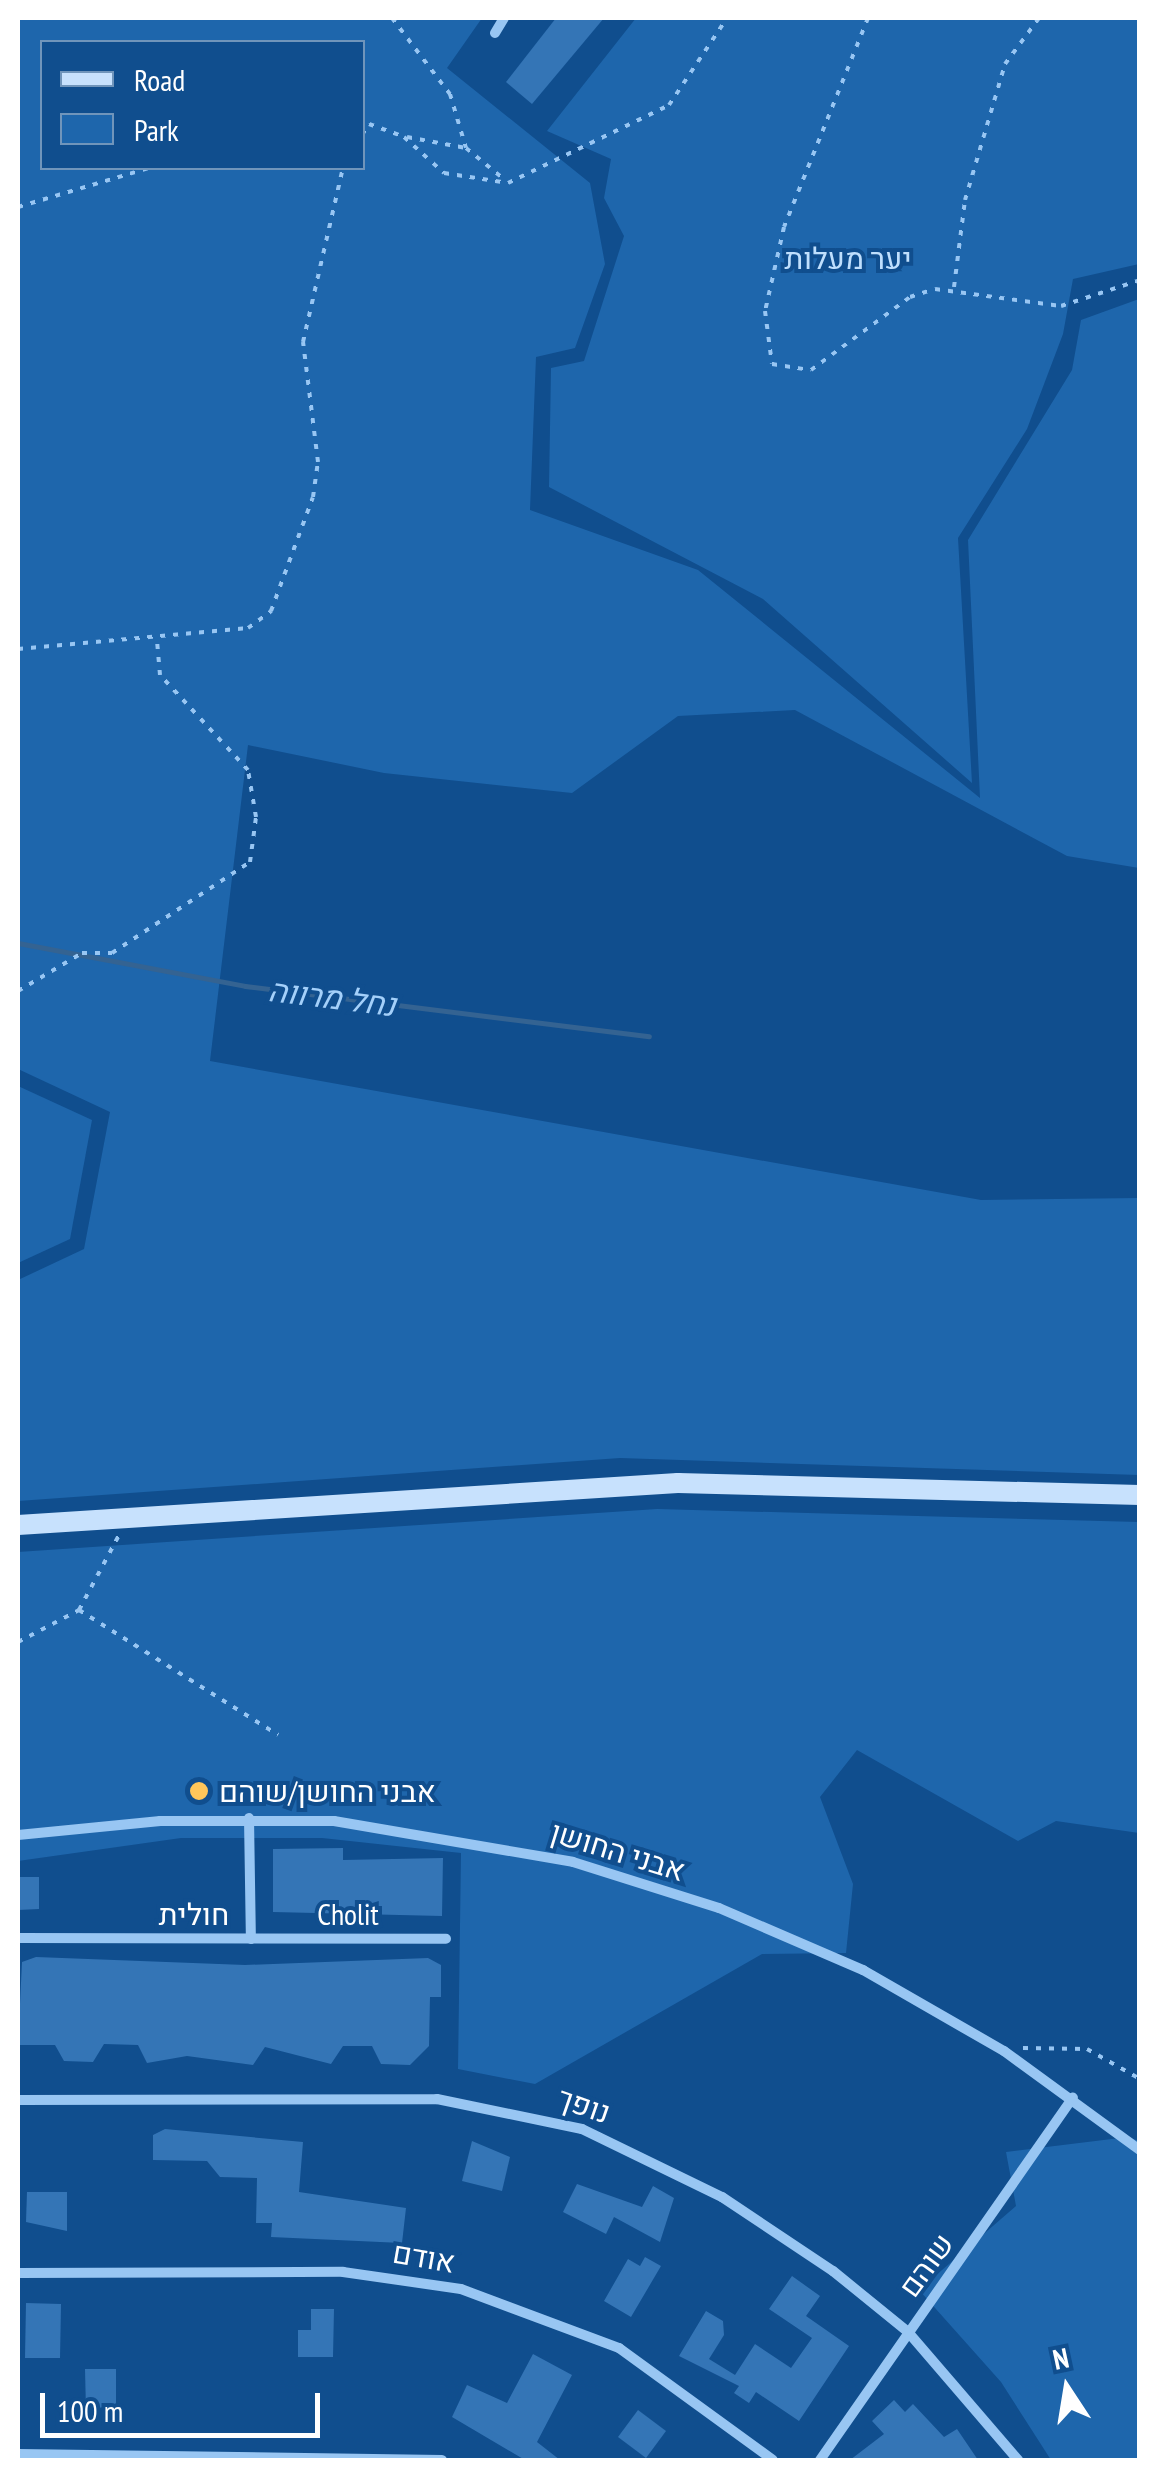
<!DOCTYPE html>
<meta charset="utf-8">
<style>
body{margin:0}
#map{position:relative;width:1157px;height:2478px;overflow:hidden;background:#104e8e;font-family:"PT Sans Narrow",Heebo,sans-serif}
div>[style]{position:absolute}
[style*='--x']{left:calc(var(--x)*1px);top:calc(var(--y)*1px);width:calc(var(--w)*1px);rotate:calc(var(--a)*1deg)}
.green>*{inset:0;background:#1e66ac}
.stream>*{height:5px;margin:-2.5px;padding:0 2.5px;transform-origin:2.5px;border-radius:2.5px;background:#346392}
.building>*{inset:0;background:#3475b6}
.path>*{height:4px;margin-top:-2px;transform-origin:0;background:repeating-linear-gradient(90deg,#98c6f3 0 5px,transparent 0 13px)}
.street>*{height:10px;margin:-5px;padding:0 5px;transform-origin:5px;border-radius:5px;background:#98c6f3}
.secondary>*{height:20px;margin:-10px;padding:0 10px;transform-origin:10px;border-radius:10px;background:#c7e1fd}
.dots>*{width:28px;height:28px;translate:-50% -50%;box-sizing:border-box;border:5px solid #104e8e;border-radius:50%}
span{translate:-50% -50%;white-space:nowrap;text-align:center;line-height:1.15;-webkit-text-stroke:8px #104e8e;paint-order:stroke}
.park-label{font-size:30px;color:#bfdffd}
.poi-label{font-size:30px;color:#fff}
.left{translate:0 -50%;text-align:left}
.street-label{font-size:30px;color:#fff}
.water-label{font-size:32px;color:#a4d0fa;font-style:italic}
.frame{position:absolute;inset:0;border:20px solid #fff;pointer-events:none}
.legend{position:absolute;left:40px;top:40px;width:325px;height:130px;box-sizing:border-box;background:#104e8e;border:2px solid #7095bb;margin:0;padding:12px 18px;list-style:none;font-size:30px;color:#fff}
.legend li{display:flex;align-items:center;gap:20px;height:50px}
.legend b{width:50px;border:2px solid #7095bb}
.north{position:absolute;left:1017px;top:2338px;width:100px;height:100px;-webkit-text-stroke:8px #104e8e;paint-order:stroke;rotate:348deg;font-size:28px;font-weight:700;line-height:40px;text-align:center;color:#fff}
.north::after{content:'';display:block;margin:auto;width:35px;height:45px;background:#fff;clip-path:polygon(50% 0,100% 100%,50% 72%,0 100%)}
.scale{position:absolute;left:40px;top:2393px;width:280px;height:45px;box-sizing:border-box;border:5px solid #fff;border-top:0;padding-left:12px;font-size:30px;line-height:35px;white-space:nowrap;color:#fff;-webkit-text-stroke:8px #104e8e;paint-order:stroke}
</style>
<div id="map">
<div class="green">
<i style="clip-path:polygon(evenodd,18px 18px,482px 18px,447px 68px,590px 183px,605px 264px,575px 348px,536px 357px,530px 510px,698px 570px,980px 798px,968px 540px,1072px 370px,1081px 320px,1139px 299px,1139px 868px,1067px 856px,795px 710px,678px 716px,572px 793px,384px 773px,248px 745px,210px 1061px,981px 1200px,1139px 1198px,1139px 1475px,620px 1458px,18px 1501px,18px 1280px,84px 1249px,110px 1112px,18px 1069px,18px 18px,42px 42px,362px 42px,362px 168px,42px 168px,42px 42px)"></i>
<i style="clip-path:polygon(636px 18px,1139px 18px,1139px 264px,1073px 279px,1063px 334px,1027px 429px,958px 538px,972px 783px,763px 599px,549px 487px,551px 368px,584px 361px,624px 236px,604px 198px,611px 159px,547px 131px)"></i>
<i style="clip-path:polygon(18px 1086px,92px 1120px,70px 1239px,18px 1263px)"></i>
<i style="clip-path:polygon(657px 1509px,1139px 1522px,1139px 1833px,1056px 1821px,1018px 1841px,857px 1750px,820px 1797px,853px 1884px,846px 1953px,762px 1954px,535px 2084px,458px 2069px,461px 1853px,322px 1838px,181px 1838px,18px 1861px,18px 1552px)"></i>
<i style="clip-path:polygon(1128px 2137px,1139px 2141px,1139px 2460px,1051px 2460px,1001px 2382px,919px 2290px,1016px 2206px,1006px 2152px)"></i>
</div>
<div class="stream">
<i style="--x:18;--y:943;--w:231;--a:10.7"></i>
<i style="--x:245;--y:986;--w:407;--a:7.1"></i>
</div>
<div class="building">
<i style="clip-path:polygon(556px 18px,604px 18px,532px 104px,506px 82px)"></i>
<i style="clip-path:polygon(343px 1848px,343px 1860px,443px 1858px,442px 1916px,273px 1912px,273px 1849px)"></i>
<i style="clip-path:polygon(18px 1877px,39px 1877px,39px 1909px,18px 1910px)"></i>
<i style="clip-path:polygon(36px 1957px,245px 1965px,428px 1958px,441px 1965px,441px 1997px,430px 1997px,429px 2046px,410px 2065px,381px 2064px,372px 2046px,343px 2046px,331px 2064px,265px 2047px,253px 2065px,187px 2056px,147px 2063px,138px 2045px,104px 2044px,93px 2062px,64px 2061px,55px 2045px,18px 2045px,22px 1962px)"></i>
<i style="clip-path:polygon(165px 2129px,303px 2142px,299px 2192px,406px 2208px,402px 2243px,271px 2237px,272px 2223px,256px 2223px,257px 2178px,220px 2177px,207px 2161px,153px 2160px,153px 2135px)"></i>
<i style="clip-path:polygon(472px 2141px,510px 2157px,502px 2191px,462px 2181px)"></i>
<i style="clip-path:polygon(577px 2184px,642px 2207px,653px 2186px,674px 2198px,660px 2242px,614px 2217px,606px 2234px,563px 2212px)"></i>
<i style="clip-path:polygon(27px 2192px,67px 2192px,67px 2231px,26px 2222px)"></i>
<i style="clip-path:polygon(645px 2257px,661px 2266px,631px 2317px,604px 2301px,628px 2259px,640px 2266px)"></i>
<i style="clip-path:polygon(792px 2276px,820px 2296px,806px 2316px,849px 2346px,799px 2421px,756px 2392px,749px 2403px,734px 2393px,739px 2386px,679px 2356px,706px 2311px,723px 2321px,724px 2335px,709px 2359px,735px 2375px,755px 2344px,791px 2368px,812px 2338px,769px 2309px)"></i>
<i style="clip-path:polygon(26px 2303px,61px 2304px,60px 2358px,25px 2358px)"></i>
<i style="clip-path:polygon(311px 2309px,334px 2309px,333px 2357px,298px 2357px,298px 2330px,311px 2330px)"></i>
<i style="clip-path:polygon(533px 2354px,572px 2375px,537px 2442px,560px 2460px,525px 2460px,452px 2417px,467px 2385px,507px 2403px)"></i>
<i style="clip-path:polygon(85px 2369px,116px 2369px,116px 2404px,86px 2411px)"></i>
<i style="clip-path:polygon(894px 2400px,905px 2412px,913px 2404px,944px 2437px,957px 2429px,978px 2460px,850px 2460px,884px 2434px,872px 2421px)"></i>
<i style="clip-path:polygon(638px 2410px,666px 2431px,646px 2458px,618px 2437px)"></i>
</div>
<div class="path">
<i style="--x:392;--y:18;--w:96;--a:52.7"></i>
<i style="--x:450;--y:94;--w:56;--a:73.5"></i>
<i style="--x:868;--y:18;--w:225;--a:111.9"></i>
<i style="--x:784;--y:227;--w:86;--a:102.7"></i>
<i style="--x:765;--y:311;--w:53;--a:82.5"></i>
<i style="--x:772;--y:364;--w:39;--a:9"></i>
<i style="--x:811;--y:370;--w:123;--a:-36.4"></i>
<i style="--x:910;--y:297;--w:26;--a:-18"></i>
<i style="--x:935;--y:289;--w:127;--a:7.7"></i>
<i style="--x:1061;--y:306;--w:83;--a:-18.2"></i>
<i style="--x:362;--y:135;--w:13;--a:-58"></i>
<i style="--x:369;--y:124;--w:37;--a:20"></i>
<i style="--x:404;--y:137;--w:54;--a:42"></i>
<i style="--x:444;--y:173;--w:65;--a:8.9"></i>
<i style="--x:508;--y:183;--w:179;--a:-25.8"></i>
<i style="--x:669;--y:105;--w:105;--a:-56.3"></i>
<i style="--x:407;--y:137;--w:60;--a:10.6"></i>
<i style="--x:466;--y:148;--w:50;--a:39.4"></i>
<i style="--x:18;--y:207;--w:137;--a:-16.6"></i>
<i style="--x:954;--y:287;--w:88;--a:-82.8"></i>
<i style="--x:965;--y:200;--w:142;--a:-73.6"></i>
<i style="--x:1005;--y:64;--w:57;--a:-53.5"></i>
<i style="--x:18;--y:649;--w:231;--a:-5.2"></i>
<i style="--x:248;--y:628;--w:29;--a:-36"></i>
<i style="--x:271;--y:611;--w:121;--a:-69.8"></i>
<i style="--x:313;--y:497;--w:35;--a:-82"></i>
<i style="--x:318;--y:462;--w:121;--a:-97.1"></i>
<i style="--x:303;--y:342;--w:179;--a:-77.1"></i>
<i style="--x:18;--y:991;--w:74;--a:-30.7"></i>
<i style="--x:82;--y:953;--w:30;--a:0"></i>
<i style="--x:112;--y:953;--w:165;--a:-33.4"></i>
<i style="--x:250;--y:862;--w:45;--a:-82.4"></i>
<i style="--x:256;--y:817;--w:48;--a:-99.7"></i>
<i style="--x:248;--y:770;--w:129;--a:-132.8"></i>
<i style="--x:160;--y:675;--w:35;--a:-95"></i>
<i style="--x:79;--y:1610;--w:235;--a:32.1"></i>
<i style="--x:18;--y:1642;--w:69;--a:-27.7"></i>
<i style="--x:79;--y:1610;--w:85;--a:-61.9"></i>
<i style="--x:1023;--y:2048;--w:64;--a:0.9"></i>
<i style="--x:1087;--y:2049;--w:61;--a:29.5"></i>
</div>
<div class="street">
<i style="--x:495;--y:33;--w:17;--a:-59"></i>
<i style="--x:249;--y:1818;--w:121;--a:89.1"></i>
<i style="--x:18;--y:1835;--w:143;--a:-5.6"></i>
<i style="--x:160;--y:1821;--w:174;--a:0"></i>
<i style="--x:334;--y:1821;--w:242;--a:9.7"></i>
<i style="--x:573;--y:1862;--w:153;--a:17.5"></i>
<i style="--x:719;--y:1908;--w:157;--a:23.3"></i>
<i style="--x:863;--y:1970;--w:163;--a:29.9"></i>
<i style="--x:1004;--y:2051;--w:168;--a:36.1"></i>
<i style="--x:18;--y:1938;--w:428;--a:0.1"></i>
<i style="--x:18;--y:2100;--w:419;--a:-0.1"></i>
<i style="--x:437;--y:2099;--w:148;--a:11.7"></i>
<i style="--x:582;--y:2129;--w:156;--a:25.9"></i>
<i style="--x:722;--y:2197;--w:133;--a:33.7"></i>
<i style="--x:833;--y:2271;--w:97;--a:39.1"></i>
<i style="--x:908;--y:2332;--w:169;--a:49.3"></i>
<i style="--x:18;--y:2273;--w:325;--a:-0.2"></i>
<i style="--x:343;--y:2272;--w:119;--a:8.2"></i>
<i style="--x:461;--y:2289;--w:169;--a:20.5"></i>
<i style="--x:619;--y:2348;--w:190;--a:36"></i>
<i style="--x:18;--y:2454;--w:424;--a:0.8"></i>
<i style="--x:820;--y:2460;--w:442;--a:-55.1"></i>
</div>
<div class="secondary">
<i style="--x:18;--y:1525;--w:661;--a:-3.64"></i>
<i style="--x:678;--y:1483;--w:462;--a:1.5"></i>
</div>
<div class="dots">
<i style="left:199px;top:1791px;background:#ffc65a"></i>
</div>
<div class="park-label">
<span style="left:848px;top:258px">יער מעלות</span>
</div>
<div class="poi-label">
<span class="left" style="left:219px;top:1791px">אבני החושן/שוהם</span>
</div>
<div class="street-label">
<span style="left:618px;top:1851px;rotate:17deg">אבני החושן</span>
<span style="left:194px;top:1914px">חולית</span>
<span style="left:348px;top:1914px">Cholit</span>
<span style="left:584px;top:2105px;rotate:19deg">נופך</span>
<span style="left:424px;top:2257px;rotate:10deg">אודם</span>
<span style="left:926px;top:2265px;rotate:-54deg">שוהם</span>
</div>
<div class="water-label">
<span style="left:332px;top:997px;rotate:7deg">נחל מרווה</span>
</div>
<div class="frame"></div>
<ul class="legend">
<li><b style="height:12px;background:#c7e1fd"></b>Road</li>
<li><b style="height:28px;background:#1e66ac"></b>Park</li>
</ul>
<div class="north">N</div>
<div class="scale">100 m</div>
</div>
